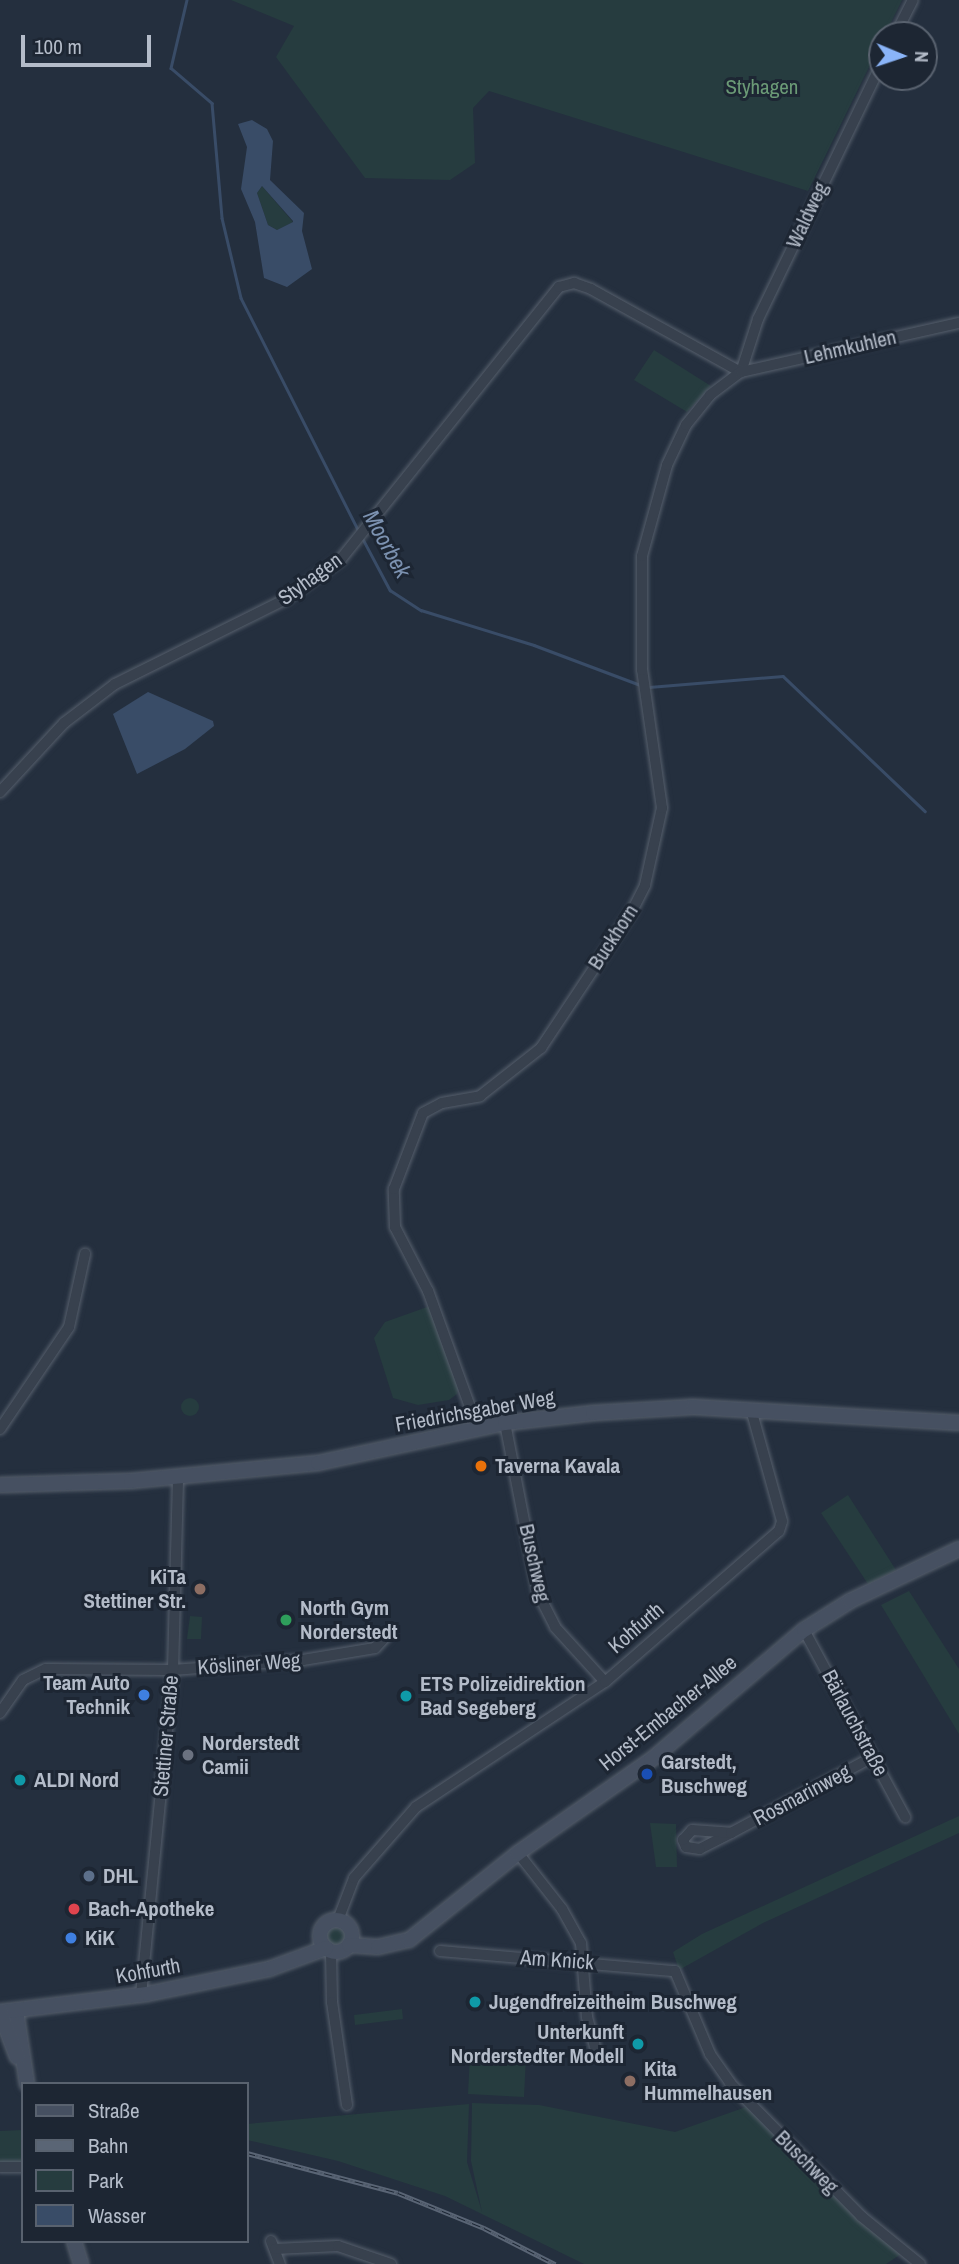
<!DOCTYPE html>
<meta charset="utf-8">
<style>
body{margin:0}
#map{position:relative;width:959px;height:2264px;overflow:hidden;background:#242f3e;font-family:"Archivo Narrow",sans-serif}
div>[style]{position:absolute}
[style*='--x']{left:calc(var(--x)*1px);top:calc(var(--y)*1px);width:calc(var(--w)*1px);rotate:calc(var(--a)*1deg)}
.green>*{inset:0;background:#263c3f}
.round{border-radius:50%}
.water>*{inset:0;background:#394c67}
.stream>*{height:2.5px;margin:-1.25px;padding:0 1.25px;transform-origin:1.25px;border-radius:1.25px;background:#394c67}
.roads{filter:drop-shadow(0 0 2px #565f6c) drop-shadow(0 0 2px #565f6c)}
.street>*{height:10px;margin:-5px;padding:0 5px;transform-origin:5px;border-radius:5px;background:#38414e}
.secondary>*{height:14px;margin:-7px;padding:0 7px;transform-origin:7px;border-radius:7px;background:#465061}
.secondary>.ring{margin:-7px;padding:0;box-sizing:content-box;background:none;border:14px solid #465061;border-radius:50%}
.rail>*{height:5px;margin-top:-2.5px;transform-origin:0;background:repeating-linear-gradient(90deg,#1d2633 0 8px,#5a6575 0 16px);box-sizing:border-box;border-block:2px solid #5a6575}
.dots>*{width:19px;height:19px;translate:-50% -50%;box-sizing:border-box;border:4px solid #1d2633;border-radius:50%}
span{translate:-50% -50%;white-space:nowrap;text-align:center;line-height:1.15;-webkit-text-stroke:6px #1d2633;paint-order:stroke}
.park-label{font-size:21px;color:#6b9a76}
.street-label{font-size:21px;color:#b4bcc9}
.poi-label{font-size:21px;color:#b4bcc9;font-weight:700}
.left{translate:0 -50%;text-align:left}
.right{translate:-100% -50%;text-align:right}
.water-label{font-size:23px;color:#7c92b1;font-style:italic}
.legend{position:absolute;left:21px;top:2082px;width:228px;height:161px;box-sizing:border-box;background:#1d2633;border:2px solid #59626f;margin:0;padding:9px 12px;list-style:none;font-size:21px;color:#b4bcc9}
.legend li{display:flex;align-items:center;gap:14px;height:35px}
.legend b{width:35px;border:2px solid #59626f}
.north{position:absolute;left:868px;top:21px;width:70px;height:70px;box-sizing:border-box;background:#1d2633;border:2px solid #59626f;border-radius:50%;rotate:92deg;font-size:19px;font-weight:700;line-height:28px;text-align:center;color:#b4bcc9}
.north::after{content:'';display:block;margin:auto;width:24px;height:32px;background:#8ab4f8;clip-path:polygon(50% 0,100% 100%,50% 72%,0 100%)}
.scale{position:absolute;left:21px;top:35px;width:130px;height:32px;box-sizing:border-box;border:4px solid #b4bcc9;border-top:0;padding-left:9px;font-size:21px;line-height:24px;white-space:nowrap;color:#b4bcc9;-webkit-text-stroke:5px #1d2633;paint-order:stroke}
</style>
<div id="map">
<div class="green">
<i style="clip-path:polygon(231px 0,902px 0,808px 191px,489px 91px,473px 108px,475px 163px,450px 180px,365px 178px,276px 57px,294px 26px)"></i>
<i style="clip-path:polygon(262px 186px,293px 222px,277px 230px,268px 225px,257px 193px)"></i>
<i style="clip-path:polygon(654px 350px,711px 386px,687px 412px,634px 380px)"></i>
<i style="clip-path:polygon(430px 1306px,460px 1384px,457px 1394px,449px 1400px,418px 1405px,393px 1398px,374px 1338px,385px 1322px)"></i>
<i class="round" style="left:181px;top:1398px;width:18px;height:18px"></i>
<i style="clip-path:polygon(848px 1495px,896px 1570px,868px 1584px,821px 1513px)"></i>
<i style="clip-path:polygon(909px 1591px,959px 1669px,959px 1734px,881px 1605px)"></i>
<i style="clip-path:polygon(190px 1616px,202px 1617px,201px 1639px,187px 1639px)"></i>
<i style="clip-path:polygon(959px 1816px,959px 1833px,763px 1923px,679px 1970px,673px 1952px,702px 1934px)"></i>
<i style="clip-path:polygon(650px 1823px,676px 1824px,677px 1867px,656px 1867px)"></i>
<i class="round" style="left:326px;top:1927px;width:20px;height:20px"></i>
<i style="clip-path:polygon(402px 2009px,403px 2019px,355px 2025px,354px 2015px)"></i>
<i style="clip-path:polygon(470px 2054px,526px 2057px,524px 2097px,468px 2094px)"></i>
<i style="clip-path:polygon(472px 2103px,539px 2105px,675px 2132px,746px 2107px,857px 2219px,901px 2254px,886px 2264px,584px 2264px,445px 2196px,338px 2161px,247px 2140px,247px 2124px,469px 2104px,467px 2162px,482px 2212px,471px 2161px)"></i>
<i style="clip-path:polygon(23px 2130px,23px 2162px,0 2162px,0 2131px)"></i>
</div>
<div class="water">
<i style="clip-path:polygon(evenodd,252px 120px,267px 129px,273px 141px,270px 180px,304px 213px,302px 231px,312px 269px,287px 287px,264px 278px,255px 222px,241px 189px,247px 147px,238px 124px,252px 120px,262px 186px,293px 221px,293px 222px,277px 230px,268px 225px,257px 193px,262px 186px)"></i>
<i style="clip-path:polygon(148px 692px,213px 721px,214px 726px,185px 749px,137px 774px,113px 714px)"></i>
</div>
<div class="stream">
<i style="--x:187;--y:0;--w:70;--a:103.2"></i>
<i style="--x:171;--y:68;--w:54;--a:40.5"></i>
<i style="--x:212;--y:103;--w:115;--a:85"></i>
<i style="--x:222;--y:218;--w:82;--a:76.6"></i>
<i style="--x:241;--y:298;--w:260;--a:63.2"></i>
<i style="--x:363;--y:539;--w:58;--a:62.1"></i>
<i style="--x:390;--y:590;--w:37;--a:33"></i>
<i style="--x:421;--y:610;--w:118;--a:17.2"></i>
<i style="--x:534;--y:645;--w:116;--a:20.6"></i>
<i style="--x:649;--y:687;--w:134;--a:-4.7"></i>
<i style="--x:783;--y:676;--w:196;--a:43.6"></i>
</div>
<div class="roads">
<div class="street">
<i style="--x:895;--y:35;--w:39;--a:-63"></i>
<i style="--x:741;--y:372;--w:56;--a:-72.2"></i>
<i style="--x:758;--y:319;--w:285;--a:-64.2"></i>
<i style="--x:0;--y:792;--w:94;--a:-47.2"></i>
<i style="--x:64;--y:723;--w:64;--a:-37.4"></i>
<i style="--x:115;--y:684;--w:191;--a:-26.4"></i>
<i style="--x:286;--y:599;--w:68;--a:-36"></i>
<i style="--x:341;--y:559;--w:349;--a:-51.3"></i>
<i style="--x:559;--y:287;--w:16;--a:-15"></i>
<i style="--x:574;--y:283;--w:18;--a:19"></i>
<i style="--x:591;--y:289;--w:171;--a:29"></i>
<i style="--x:505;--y:1423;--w:173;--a:79"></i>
<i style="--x:538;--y:1593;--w:38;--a:63"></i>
<i style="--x:555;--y:1627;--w:74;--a:47.7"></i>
<i style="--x:0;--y:1429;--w:123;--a:-55.9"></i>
<i style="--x:69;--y:1327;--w:75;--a:-77.6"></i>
<i style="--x:478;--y:1429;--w:147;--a:-109.9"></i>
<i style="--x:428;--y:1291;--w:72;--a:-117.3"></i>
<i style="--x:395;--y:1227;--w:38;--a:-92"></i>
<i style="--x:394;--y:1189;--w:81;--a:-69.1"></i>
<i style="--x:423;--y:1113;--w:21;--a:-28"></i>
<i style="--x:442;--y:1103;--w:39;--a:-10"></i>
<i style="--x:480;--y:1096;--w:78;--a:-38.2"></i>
<i style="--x:541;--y:1048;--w:164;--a:-56.4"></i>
<i style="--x:632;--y:911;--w:29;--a:-63"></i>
<i style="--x:645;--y:885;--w:79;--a:-77.6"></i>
<i style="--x:662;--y:808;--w:139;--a:-98.2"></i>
<i style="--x:642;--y:670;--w:114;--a:-90"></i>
<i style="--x:642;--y:556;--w:94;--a:-74.6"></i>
<i style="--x:667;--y:465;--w:44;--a:-64.6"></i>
<i style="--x:686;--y:425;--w:38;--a:-51"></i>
<i style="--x:710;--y:395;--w:39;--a:-37"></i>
<i style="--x:741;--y:372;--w:223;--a:-12.7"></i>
<i style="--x:804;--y:1630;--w:213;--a:61.6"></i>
<i style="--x:0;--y:1713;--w:40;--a:-55.1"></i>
<i style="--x:23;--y:1680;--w:25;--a:-26"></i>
<i style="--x:46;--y:1669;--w:127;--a:0.5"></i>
<i style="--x:173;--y:1670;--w:130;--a:-4.4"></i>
<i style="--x:303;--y:1660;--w:73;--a:-9.5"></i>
<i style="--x:375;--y:1648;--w:18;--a:-47"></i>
<i style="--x:731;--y:1833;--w:35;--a:153"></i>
<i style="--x:700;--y:1849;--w:14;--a:-172"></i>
<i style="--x:686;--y:1847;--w:8;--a:-113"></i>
<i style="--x:683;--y:1840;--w:13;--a:-48"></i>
<i style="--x:692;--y:1830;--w:39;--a:4"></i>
<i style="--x:731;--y:1833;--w:161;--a:-28.2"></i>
<i style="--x:518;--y:1853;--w:71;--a:51.8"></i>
<i style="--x:562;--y:1909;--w:39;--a:61"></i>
<i style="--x:581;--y:1943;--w:74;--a:85.4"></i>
<i style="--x:587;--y:2017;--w:31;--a:75"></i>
<i style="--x:338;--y:1920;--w:45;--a:-69.1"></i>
<i style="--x:354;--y:1878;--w:94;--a:-48.9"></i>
<i style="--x:416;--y:1807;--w:227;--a:-33.5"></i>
<i style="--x:605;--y:1682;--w:230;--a:-41"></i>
<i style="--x:779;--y:1531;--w:10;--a:-73"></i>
<i style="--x:782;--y:1521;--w:116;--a:-105.5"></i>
<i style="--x:331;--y:1951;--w:51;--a:88.9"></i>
<i style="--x:332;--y:2002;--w:104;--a:81.7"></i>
<i style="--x:440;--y:1951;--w:236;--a:4.9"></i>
<i style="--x:675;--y:1971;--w:90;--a:67.1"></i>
<i style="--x:710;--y:2054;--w:35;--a:55"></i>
<i style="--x:730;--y:2083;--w:187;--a:45.4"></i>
<i style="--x:861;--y:2216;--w:76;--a:39.1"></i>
<i style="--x:141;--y:1995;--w:327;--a:-84.4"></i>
<i style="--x:173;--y:1670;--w:194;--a:-88.5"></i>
<i style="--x:0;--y:2167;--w:23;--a:0"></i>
<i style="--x:271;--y:2241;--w:25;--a:69"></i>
<i style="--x:275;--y:2249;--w:63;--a:-2.7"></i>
<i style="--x:338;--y:2246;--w:56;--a:18.8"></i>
</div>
<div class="secondary">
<i style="--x:0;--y:1485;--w:131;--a:-1.7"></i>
<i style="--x:131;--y:1481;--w:188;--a:-5.5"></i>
<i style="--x:318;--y:1463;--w:191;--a:-12.1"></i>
<i style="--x:505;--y:1423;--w:89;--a:-6.5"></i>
<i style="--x:593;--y:1413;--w:100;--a:-3.4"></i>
<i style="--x:693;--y:1407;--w:266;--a:3.4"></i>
<i class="ring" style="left:320px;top:1920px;width:18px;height:18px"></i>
<i style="--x:349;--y:1945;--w:29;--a:4"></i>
<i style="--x:378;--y:1947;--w:32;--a:-13"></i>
<i style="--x:409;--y:1940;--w:139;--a:-38.6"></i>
<i style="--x:518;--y:1853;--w:162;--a:-35"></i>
<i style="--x:651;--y:1760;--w:201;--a:-40.4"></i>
<i style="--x:804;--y:1630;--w:54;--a:-32.2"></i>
<i style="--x:850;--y:1601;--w:121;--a:-25.5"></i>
<i style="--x:16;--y:2011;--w:74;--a:81.4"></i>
<i style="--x:0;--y:2012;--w:148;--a:-7"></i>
<i style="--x:147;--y:1994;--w:125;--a:-11.6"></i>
<i style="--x:269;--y:1969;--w:61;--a:-20.2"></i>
<i style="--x:0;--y:2012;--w:48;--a:69.3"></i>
<i style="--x:74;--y:2241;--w:24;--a:73"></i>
</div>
</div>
<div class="rail">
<i style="--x:247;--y:2153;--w:156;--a:14.8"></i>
<i style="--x:398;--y:2193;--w:93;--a:22.1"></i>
<i style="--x:484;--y:2228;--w:80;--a:26.9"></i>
</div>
<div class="dots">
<i style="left:481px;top:1466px;background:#e8710a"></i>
<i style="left:200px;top:1589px;background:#8d6e63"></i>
<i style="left:286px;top:1620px;background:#2e9e5b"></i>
<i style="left:144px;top:1695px;background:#3f7fe0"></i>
<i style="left:406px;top:1696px;background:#0f9aa8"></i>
<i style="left:188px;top:1755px;background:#6b7280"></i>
<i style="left:647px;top:1774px;background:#1a4fb4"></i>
<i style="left:20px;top:1780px;background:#0f9aa8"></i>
<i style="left:89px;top:1876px;background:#5c6f8a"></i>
<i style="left:74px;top:1909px;background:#e0444e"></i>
<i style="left:71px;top:1938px;background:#3f7fe0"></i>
<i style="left:475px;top:2002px;background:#0f9aa8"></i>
<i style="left:638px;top:2044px;background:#0f9aa8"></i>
<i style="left:630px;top:2081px;background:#8d6e63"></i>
</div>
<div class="park-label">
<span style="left:762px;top:87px">Styhagen</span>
</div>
<div class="street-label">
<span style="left:807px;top:215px;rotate:-65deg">Waldweg</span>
<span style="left:850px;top:347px;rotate:-13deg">Lehmkuhlen</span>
<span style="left:310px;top:579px;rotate:-36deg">Styhagen</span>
<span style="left:613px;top:937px;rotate:-57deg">Buckhorn</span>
<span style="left:475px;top:1411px;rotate:-10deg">Friedrichsgaber Weg</span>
<span style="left:535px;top:1563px;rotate:77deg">Buschweg</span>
<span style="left:636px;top:1628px;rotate:-41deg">Kohfurth</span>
<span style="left:249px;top:1664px;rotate:-4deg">Kösliner Weg</span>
<span style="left:668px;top:1713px;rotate:-39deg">Horst-Embacher-Allee</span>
<span style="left:855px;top:1723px;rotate:62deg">Bärlauchstraße</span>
<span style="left:166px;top:1736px;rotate:-85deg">Stettiner Straße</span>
<span style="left:802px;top:1795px;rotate:-28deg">Rosmarinweg</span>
<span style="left:557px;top:1960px;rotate:4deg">Am Knick</span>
<span style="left:148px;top:1971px;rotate:-10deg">Kohfurth</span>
<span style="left:807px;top:2162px;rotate:45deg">Buschweg</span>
</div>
<div class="poi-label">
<span class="left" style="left:495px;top:1466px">Taverna Kavala</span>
<span class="right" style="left:186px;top:1589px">KiTa<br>Stettiner Str.</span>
<span class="left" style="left:300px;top:1620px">North Gym<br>Norderstedt</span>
<span class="right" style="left:130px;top:1695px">Team Auto<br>Technik</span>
<span class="left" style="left:420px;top:1696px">ETS Polizeidirektion<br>Bad Segeberg</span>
<span class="left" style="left:202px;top:1755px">Norderstedt<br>Camii</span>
<span class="left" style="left:661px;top:1774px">Garstedt,<br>Buschweg</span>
<span class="left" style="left:34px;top:1780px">ALDI Nord</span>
<span class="left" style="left:103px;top:1876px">DHL</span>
<span class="left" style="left:88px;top:1909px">Bach-Apotheke</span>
<span class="left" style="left:85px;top:1938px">KiK</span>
<span class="left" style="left:489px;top:2002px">Jugendfreizeitheim Buschweg</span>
<span class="right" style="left:624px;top:2044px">Unterkunft<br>Norderstedter Modell</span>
<span class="left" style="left:644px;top:2081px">Kita<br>Hummelhausen</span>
</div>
<div class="water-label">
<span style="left:387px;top:544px;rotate:61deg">Moorbek</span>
</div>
<ul class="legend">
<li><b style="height:9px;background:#465061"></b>Straße</li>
<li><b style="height:9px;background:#5a6575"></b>Bahn</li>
<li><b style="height:19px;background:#263c3f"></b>Park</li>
<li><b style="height:19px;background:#394c67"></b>Wasser</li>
</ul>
<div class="north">N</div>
<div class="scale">100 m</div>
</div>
